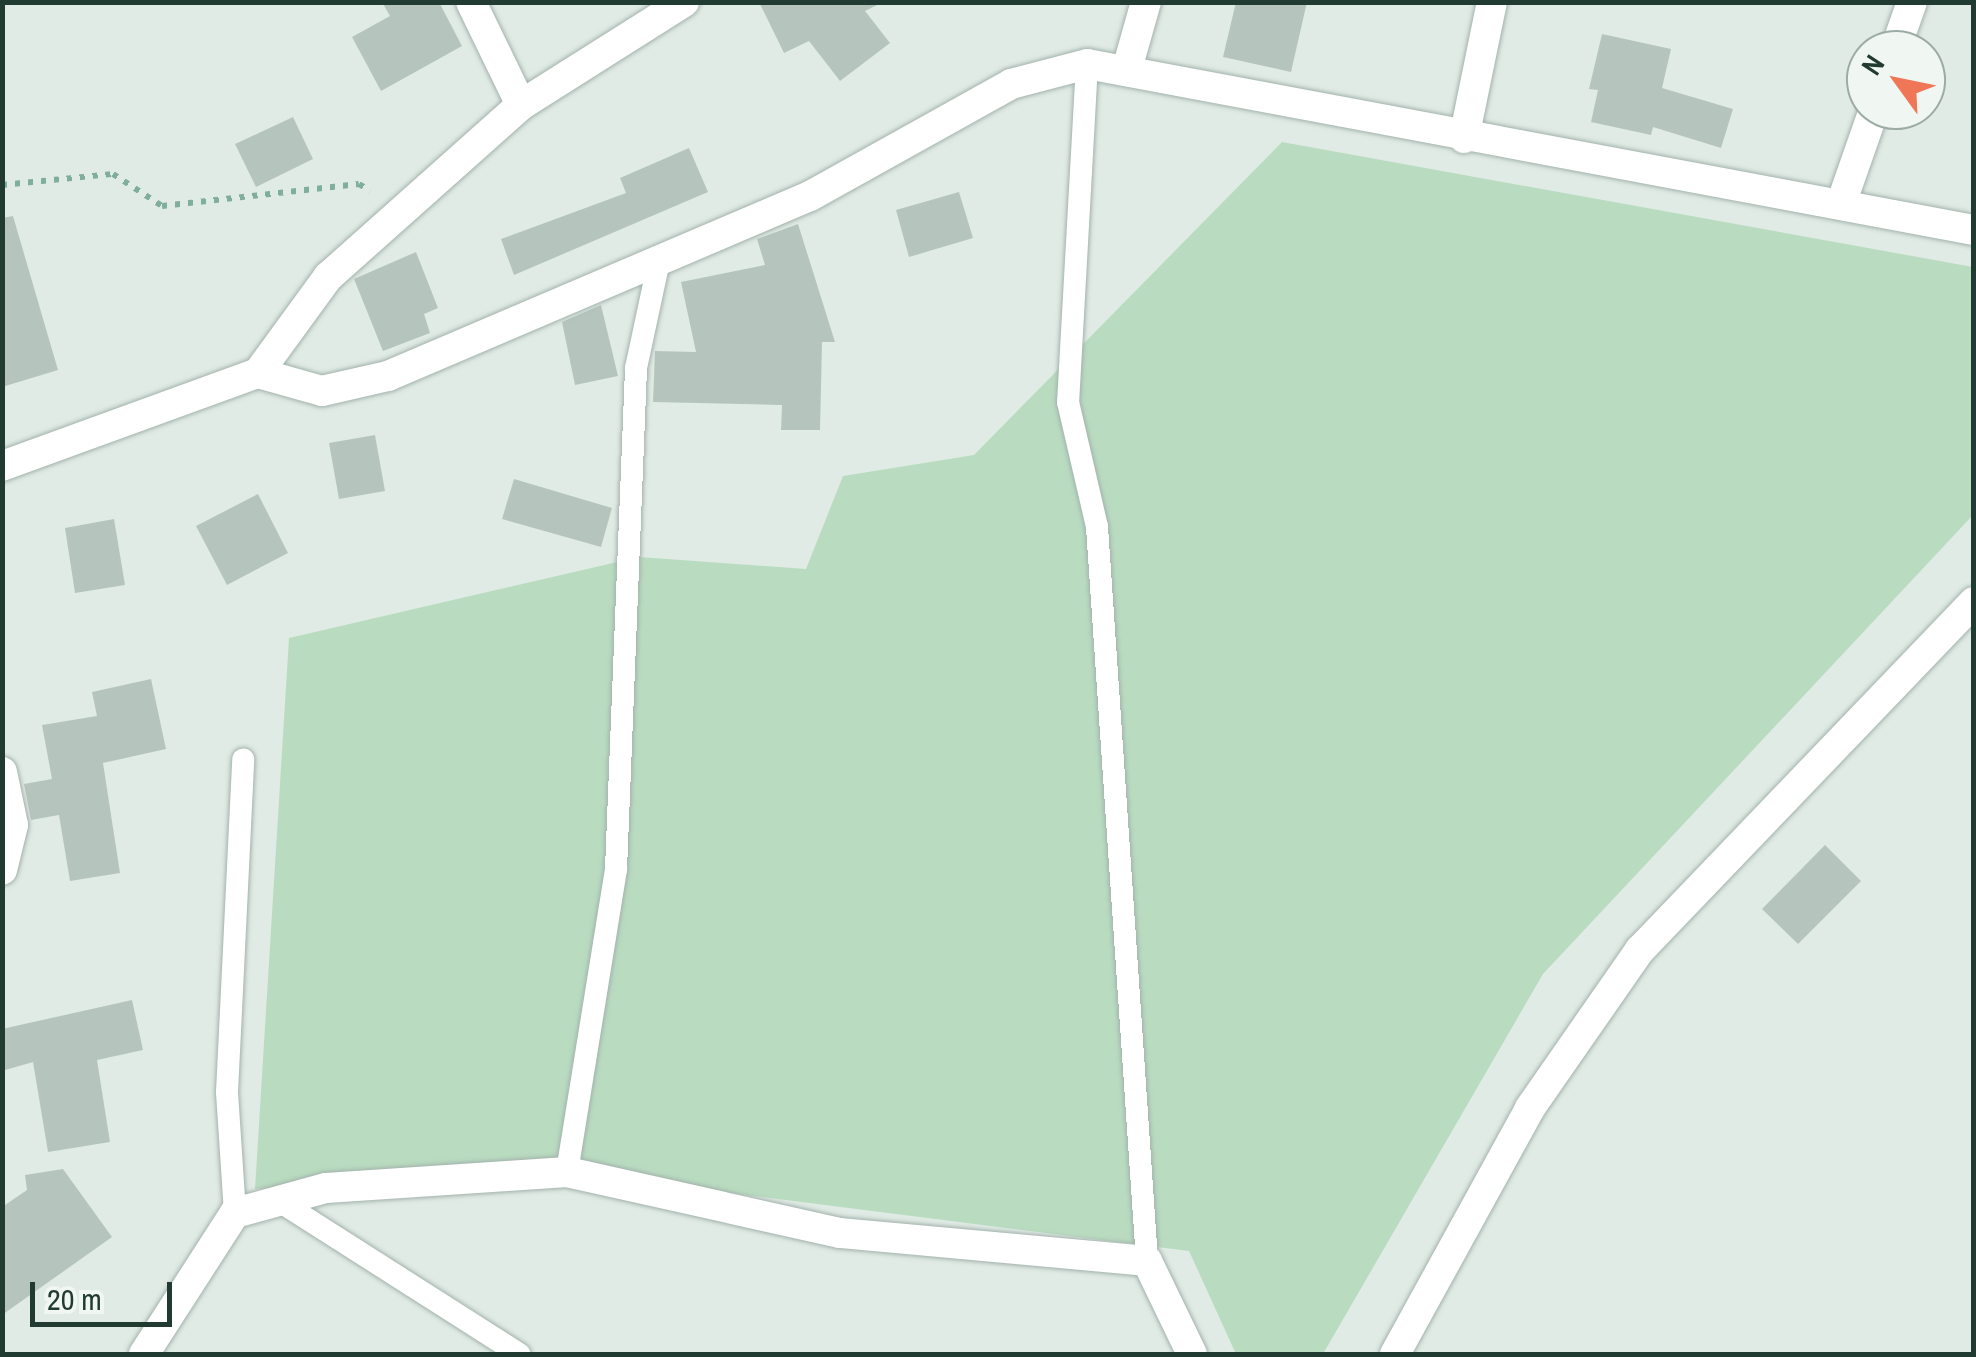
<!DOCTYPE html>
<style>
body{margin:0}
#map{position:relative;width:1976px;height:1357px;overflow:hidden;background:#e0ebe5;font-family:"Archivo Narrow",sans-serif}
div>[style]{position:absolute}
[style*='--x']{left:calc(var(--x)*1px);top:calc(var(--y)*1px);width:calc(var(--w)*1px);rotate:calc(var(--a)*1deg)}
.green>*{inset:0;background:#b9dcc0}
.building>*{inset:0;background:#b5c5be}
.path>*{height:6px;margin-top:-3px;transform-origin:0;background:repeating-linear-gradient(90deg,#80ae9d 0 5px,transparent 0 13px)}
.roads{filter:drop-shadow(0 0 2px #a3b2ac) drop-shadow(0 0 2px #a3b2ac)}
.lane>*{height:22px;margin:-11px;padding:0 11px;transform-origin:11px;border-radius:11px;background:#fff}
.street>*{height:30px;margin:-15px;padding:0 15px;transform-origin:15px;border-radius:15px;background:#fff}
.secondary>*{height:30px;margin:-15px;padding:0 15px;transform-origin:15px;border-radius:15px;background:#fff}
span{translate:-50% -50%;white-space:nowrap;text-align:center;line-height:1.15;-webkit-text-stroke:8px #f0f7f3;paint-order:stroke}
.frame{position:absolute;inset:0;border:5px solid #213a32;pointer-events:none}
.north{position:absolute;left:1846px;top:30px;width:100px;height:100px;box-sizing:border-box;background:#f0f7f3;border:2px solid #9daba6;border-radius:50%;rotate:303deg;font-size:28px;font-weight:700;line-height:40px;text-align:center;color:#213a32}
.north::after{content:'';display:block;margin:auto;width:35px;height:45px;background:#f07658;clip-path:polygon(50% 0,100% 100%,50% 72%,0 100%)}
.scale{position:absolute;left:30px;top:1282px;width:142px;height:45px;box-sizing:border-box;border:5px solid #213a32;border-top:0;padding-left:12px;font-size:30px;line-height:35px;white-space:nowrap;color:#213a32;-webkit-text-stroke:8px #f0f7f3;paint-order:stroke}
</style>
<div id="map">
<div class="green">
<i style="clip-path:polygon(1282px 142px,1973px 267px,1973px 515px,1543px 974px,1323px 1354px,1236px 1354px,1189px 1251px,555px 1171px,255px 1189px,289px 638px,639px 557px,806px 569px,843px 476px,974px 455px)"></i>
</div>
<div class="building">
<i style="clip-path:polygon(382px 2px,439px 2px,462px 46px,381px 91px,352px 37px,390px 16px)"></i>
<i style="clip-path:polygon(759px 2px,881px 3px,865px 11px,890px 43px,840px 81px,809px 41px,784px 53px)"></i>
<i style="clip-path:polygon(1236px 2px,1307px 2px,1291px 72px,1223px 57px)"></i>
<i style="clip-path:polygon(1602px 34px,1671px 49px,1662px 88px,1733px 109px,1721px 148px,1653px 127px,1651px 135px,1591px 122px,1598px 90px,1589px 89px)"></i>
<i style="clip-path:polygon(293px 117px,313px 159px,256px 187px,235px 144px)"></i>
<i style="clip-path:polygon(689px 148px,708px 192px,514px 275px,501px 239px,626px 193px,620px 178px)"></i>
<i style="clip-path:polygon(959px 192px,973px 238px,909px 257px,896px 210px)"></i>
<i style="clip-path:polygon(13px 216px,58px 370px,2px 387px,2px 218px)"></i>
<i style="clip-path:polygon(798px 224px,835px 342px,822px 342px,820px 430px,781px 430px,782px 405px,653px 402px,655px 351px,696px 352px,681px 282px,765px 265px,757px 239px)"></i>
<i style="clip-path:polygon(416px 252px,438px 308px,424px 314px,430px 333px,383px 351px,354px 279px)"></i>
<i style="clip-path:polygon(601px 305px,618px 376px,575px 385px,562px 322px)"></i>
<i style="clip-path:polygon(375px 435px,385px 491px,339px 499px,329px 443px)"></i>
<i style="clip-path:polygon(514px 479px,612px 508px,601px 547px,502px 519px)"></i>
<i style="clip-path:polygon(258px 494px,288px 553px,227px 585px,196px 526px)"></i>
<i style="clip-path:polygon(114px 519px,125px 585px,75px 593px,65px 528px)"></i>
<i style="clip-path:polygon(151px 679px,166px 749px,103px 763px,120px 873px,70px 881px,59px 815px,31px 820px,24px 784px,52px 779px,42px 725px,97px 716px,92px 692px)"></i>
<i style="clip-path:polygon(1825px 845px,1861px 881px,1798px 944px,1762px 909px)"></i>
<i style="clip-path:polygon(132px 1000px,143px 1050px,97px 1060px,110px 1142px,48px 1152px,33px 1062px,2px 1071px,2px 1029px)"></i>
<i style="clip-path:polygon(63px 1169px,112px 1237px,2px 1315px,2px 1207px,27px 1190px,25px 1175px)"></i>
</div>
<div class="path">
<i style="--x:2;--y:185;--w:112;--a:-5.7"></i>
<i style="--x:113;--y:174;--w:59;--a:33.1"></i>
<i style="--x:162;--y:206;--w:198;--a:-6.4"></i>
<i style="--x:359;--y:184;--w:13;--a:32"></i>
</div>
<div class="roads">
<div class="lane">
<i style="--x:1087;--y:64;--w:339;--a:93.2"></i>
<i style="--x:1068;--y:402;--w:128;--a:76.9"></i>
<i style="--x:1097;--y:527;--w:736;--a:86.1"></i>
<i style="--x:567;--y:1172;--w:307;--a:-80.8"></i>
<i style="--x:616;--y:869;--w:501;--a:-87.71"></i>
<i style="--x:636;--y:368;--w:105;--a:-77.9"></i>
<i style="--x:279;--y:1201;--w:285;--a:32.5"></i>
<i style="--x:235;--y:1213;--w:121;--a:-93.8"></i>
<i style="--x:227;--y:1092;--w:333;--a:-87.2"></i>
</div>
<div class="street">
<i style="--x:471;--y:2;--w:114;--a:64.1"></i>
<i style="--x:1895;--y:50;--w:51;--a:-70.5"></i>
<i style="--x:1127;--y:69;--w:70;--a:-74.2"></i>
<i style="--x:1464;--y:138;--w:139;--a:-78.4"></i>
<i style="--x:1841;--y:204;--w:100;--a:-70.7"></i>
<i style="--x:258;--y:373;--w:119;--a:-53.9"></i>
<i style="--x:328;--y:277;--w:259;--a:-41.7"></i>
<i style="--x:521;--y:105;--w:193;--a:-32.3"></i>
<i style="--x:2;--y:466;--w:272;--a:-20"></i>
<i style="--x:258;--y:373;--w:66;--a:15.7"></i>
<i style="--x:322;--y:391;--w:68;--a:-12.8"></i>
<i style="--x:388;--y:376;--w:459;--a:-23.1"></i>
<i style="--x:810;--y:196;--w:230;--a:-29.1"></i>
<i style="--x:1011;--y:84;--w:79;--a:-14.7"></i>
<i style="--x:1087;--y:64;--w:902;--a:10.6"></i>
<i style="--x:2;--y:772;--w:54;--a:78.3"></i>
<i style="--x:13;--y:825;--w:46;--a:103.7"></i>
<i style="--x:144;--y:1354;--w:168;--a:-57.2"></i>
<i style="--x:235;--y:1213;--w:94;--a:-15.4"></i>
<i style="--x:326;--y:1188;--w:242;--a:-3.8"></i>
<i style="--x:567;--y:1172;--w:280;--a:12.6"></i>
<i style="--x:840;--y:1233;--w:308;--a:5.2"></i>
<i style="--x:1147;--y:1261;--w:103;--a:64.2"></i>
</div>
<div class="secondary">
<i style="--x:1395;--y:1354;--w:281;--a:-61.2"></i>
<i style="--x:1530;--y:1108;--w:193;--a:-55.2"></i>
<i style="--x:1640;--y:950;--w:482;--a:-46.2"></i>
</div>
</div>
<div class="frame"></div>
<div class="north">N</div>
<div class="scale">20 m</div>
</div>
